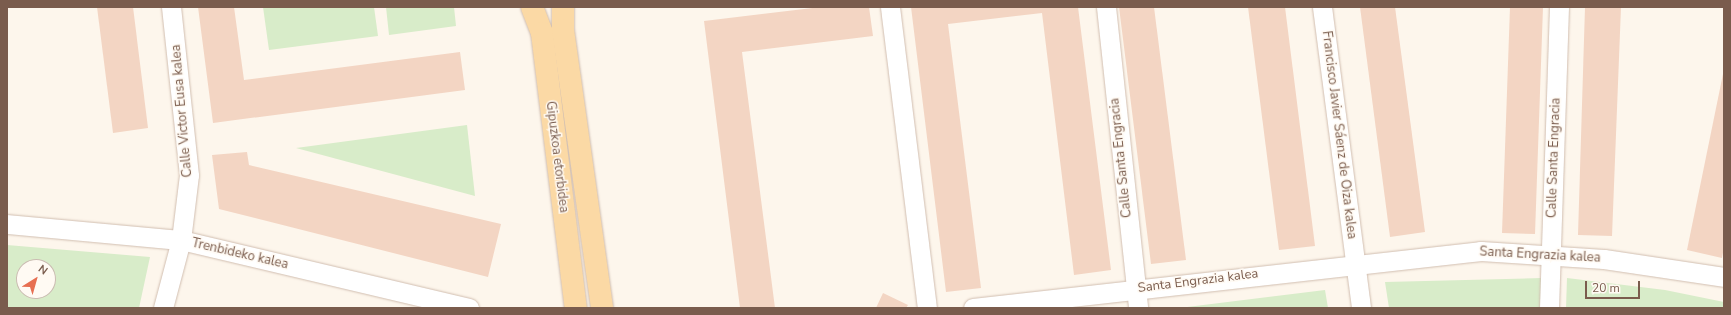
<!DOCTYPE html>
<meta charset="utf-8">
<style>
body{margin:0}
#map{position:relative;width:1731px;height:315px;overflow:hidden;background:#fdf6ec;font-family:"Nunito Sans",sans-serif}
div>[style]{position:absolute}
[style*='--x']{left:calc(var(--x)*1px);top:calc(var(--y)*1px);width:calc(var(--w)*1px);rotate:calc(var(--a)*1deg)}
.green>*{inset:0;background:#d8ecc9}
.building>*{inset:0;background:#f3d5c3}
.roads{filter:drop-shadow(0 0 1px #d1beb0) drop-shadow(0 0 1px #d1beb0)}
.minor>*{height:19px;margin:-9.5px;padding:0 9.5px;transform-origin:9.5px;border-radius:9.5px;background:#fff}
.major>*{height:22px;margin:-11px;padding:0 11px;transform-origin:11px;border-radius:11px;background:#fbd9a5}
span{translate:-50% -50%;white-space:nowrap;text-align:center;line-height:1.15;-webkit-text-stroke:3px #fffaf3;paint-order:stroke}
.street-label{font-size:13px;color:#7a5c4d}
.frame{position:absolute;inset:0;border:8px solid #7a5c4d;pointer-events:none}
.north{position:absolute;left:16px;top:259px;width:40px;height:40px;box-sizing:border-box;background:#fffaf3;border:1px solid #cabbb1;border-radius:50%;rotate:37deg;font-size:11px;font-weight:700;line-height:16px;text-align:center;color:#7a5c4d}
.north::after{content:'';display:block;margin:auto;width:14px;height:18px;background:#e76f51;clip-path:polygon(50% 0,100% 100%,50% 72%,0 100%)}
.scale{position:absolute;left:1585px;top:281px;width:55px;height:18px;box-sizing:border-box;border:2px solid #7a5c4d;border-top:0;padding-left:5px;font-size:12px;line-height:14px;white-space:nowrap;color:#7a5c4d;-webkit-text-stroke:3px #fffaf3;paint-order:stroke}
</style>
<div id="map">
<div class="green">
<i style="clip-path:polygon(263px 7px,374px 7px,378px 36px,269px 50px)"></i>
<i style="clip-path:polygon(386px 7px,454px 7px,456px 26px,389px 35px)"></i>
<i style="clip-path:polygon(467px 125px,475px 196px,296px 148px)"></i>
<i style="clip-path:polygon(evenodd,7px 245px,150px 257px,139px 308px,7px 308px,7px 245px,24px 267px,48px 267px,48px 291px,24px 291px,24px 267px)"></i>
<i style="clip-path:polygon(1542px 278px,1540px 308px,1389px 308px,1385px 282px)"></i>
<i style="clip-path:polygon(1567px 278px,1665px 290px,1724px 302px,1724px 308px,1566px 308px)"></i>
<i style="clip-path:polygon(1325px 290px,1328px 308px,1179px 308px)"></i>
</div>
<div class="building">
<i style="clip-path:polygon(97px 7px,133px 7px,148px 128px,113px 133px)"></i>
<i style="clip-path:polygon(198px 7px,234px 7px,244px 80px,460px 52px,465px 90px,213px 123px)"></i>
<i style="clip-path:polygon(821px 7px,869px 7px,873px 36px,742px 52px,775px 308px,740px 308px,704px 21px)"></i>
<i style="clip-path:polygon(911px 7px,1078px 7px,1111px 270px,1074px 275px,1042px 13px,948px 24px,981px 288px,946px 292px)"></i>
<i style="clip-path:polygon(1119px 7px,1154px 7px,1186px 260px,1151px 264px)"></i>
<i style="clip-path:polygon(1248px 7px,1285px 7px,1315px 246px,1279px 250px)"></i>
<i style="clip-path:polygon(1360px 7px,1395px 7px,1425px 232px,1390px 237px)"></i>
<i style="clip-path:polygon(1510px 7px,1543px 7px,1535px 234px,1502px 233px)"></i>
<i style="clip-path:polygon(1585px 7px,1621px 7px,1612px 236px,1578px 235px)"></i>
<i style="clip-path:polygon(1724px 69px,1724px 247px,1722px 258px,1687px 250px)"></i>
<i style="clip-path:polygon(247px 152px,249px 165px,501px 224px,488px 277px,219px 209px,212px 155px)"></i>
<i style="clip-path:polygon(883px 293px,908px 305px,906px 308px,876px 308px)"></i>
</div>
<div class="roads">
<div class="minor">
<i style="--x:890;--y:7;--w:303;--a:83"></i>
<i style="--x:1106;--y:7;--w:303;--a:83.9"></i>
<i style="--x:1322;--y:7;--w:304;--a:82.6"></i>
<i style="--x:7;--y:224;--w:175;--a:5.3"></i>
<i style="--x:181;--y:240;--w:296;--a:13.3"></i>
<i style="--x:163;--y:308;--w:70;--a:-75.2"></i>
<i style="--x:181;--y:240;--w:65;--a:-83"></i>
<i style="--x:189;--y:175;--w:169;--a:-96.1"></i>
<i style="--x:973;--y:308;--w:511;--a:-6.4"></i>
<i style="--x:1481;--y:251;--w:123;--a:3.7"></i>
<i style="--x:1604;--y:259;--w:121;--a:8.5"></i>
<i style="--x:1549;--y:308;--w:301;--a:-88.1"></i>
</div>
<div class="major">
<i style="--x:532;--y:7;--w:28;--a:69"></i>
<i style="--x:542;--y:33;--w:277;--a:83"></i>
<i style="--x:563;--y:7;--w:23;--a:90"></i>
<i style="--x:563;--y:30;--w:281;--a:82"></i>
</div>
</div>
<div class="street-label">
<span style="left:182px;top:111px;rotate:-95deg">Calle Victor Eusa kalea</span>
<span style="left:1339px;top:135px;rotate:83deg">Francisco Javier Sáenz de Oiza kalea</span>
<span style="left:557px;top:157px;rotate:83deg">Gipuzkoa etorbidea</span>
<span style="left:1121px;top:158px;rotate:-96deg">Calle Santa Engracia</span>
<span style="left:1554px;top:158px;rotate:-88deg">Calle Santa Engracia</span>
<span style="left:240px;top:254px;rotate:13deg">Trenbideko kalea</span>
<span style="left:1540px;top:255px;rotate:3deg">Santa Engrazia kalea</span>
<span style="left:1198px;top:281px;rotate:-7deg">Santa Engrazia kalea</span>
</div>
<div class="frame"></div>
<div class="north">N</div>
<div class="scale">20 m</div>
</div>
